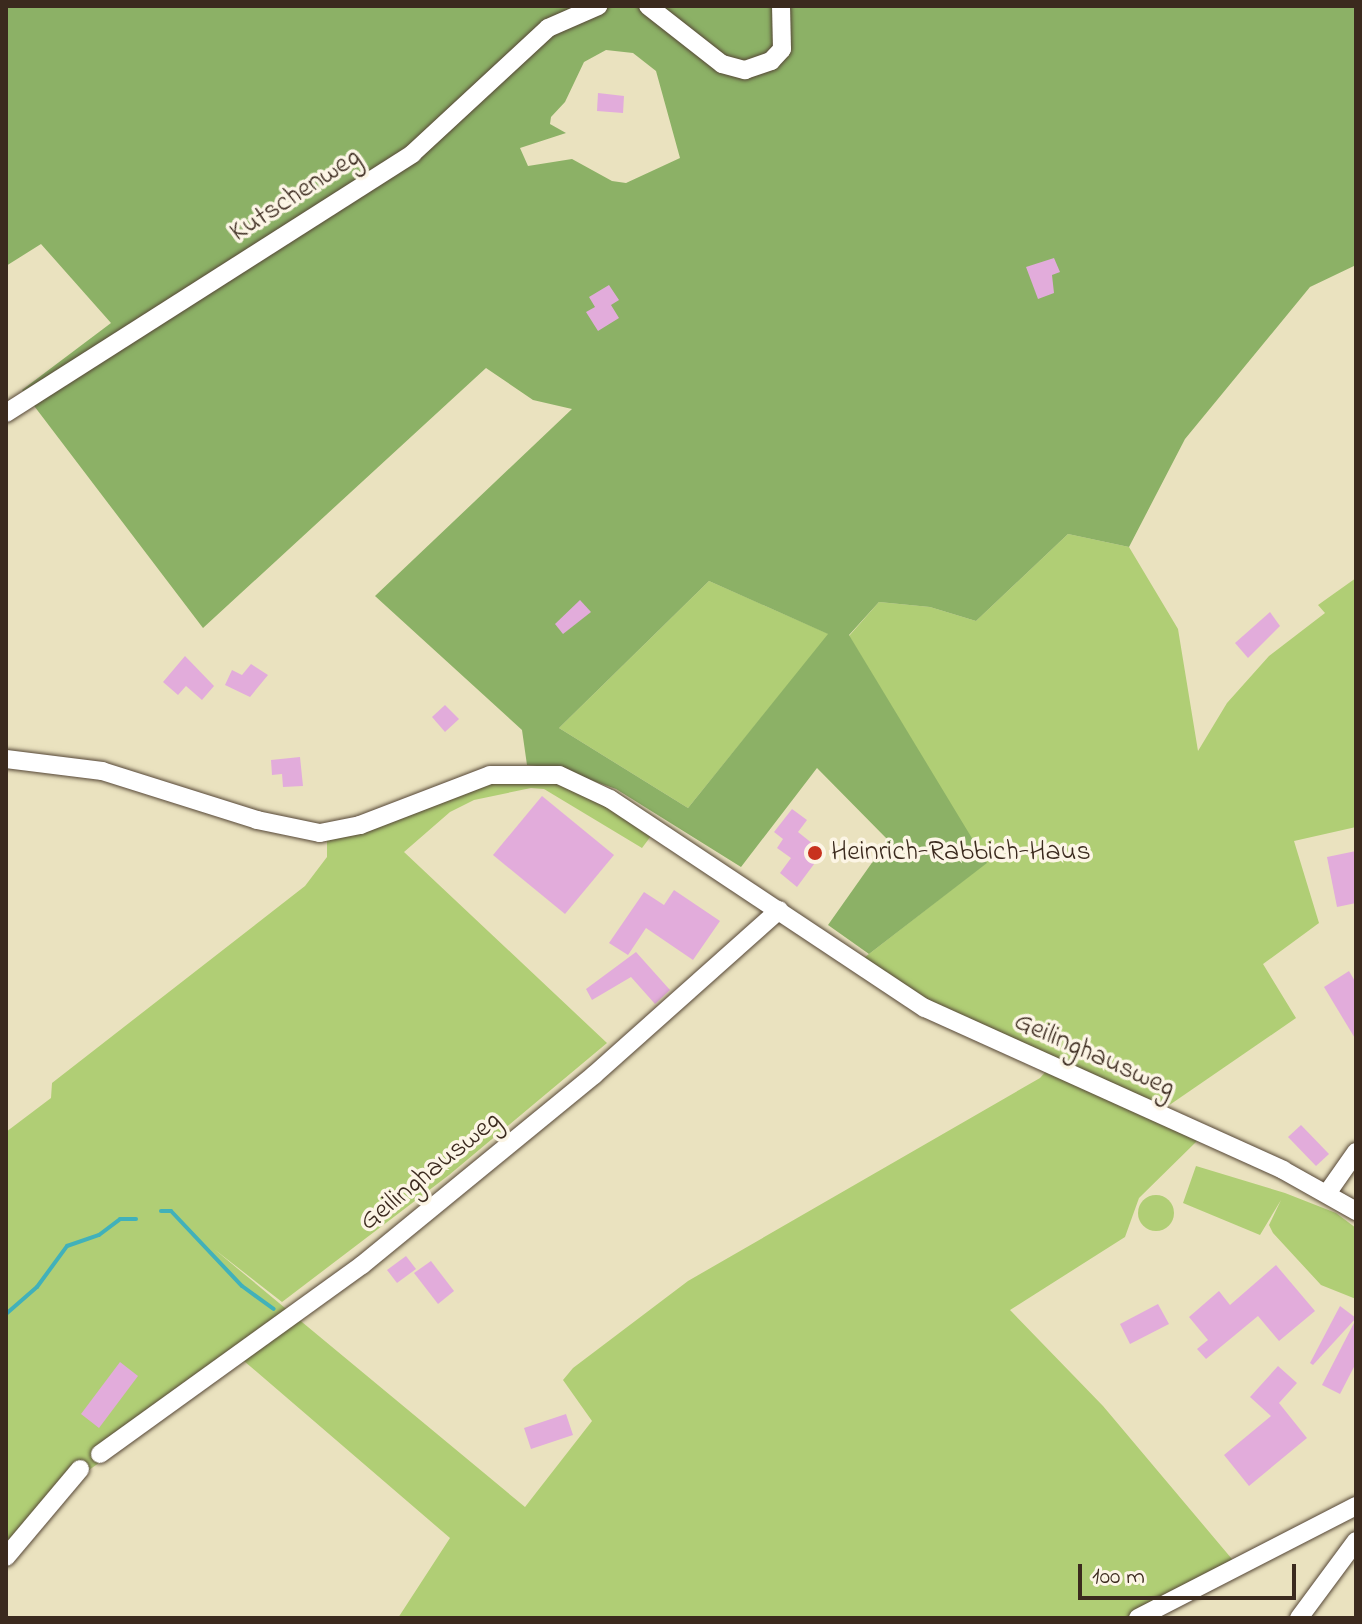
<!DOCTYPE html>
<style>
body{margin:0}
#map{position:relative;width:1362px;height:1624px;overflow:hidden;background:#eae2bf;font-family:"Indie Flower",sans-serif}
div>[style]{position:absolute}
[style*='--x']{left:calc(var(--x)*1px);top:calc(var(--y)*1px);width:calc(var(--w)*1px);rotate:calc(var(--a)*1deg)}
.green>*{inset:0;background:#b0ce75}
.round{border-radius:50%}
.forest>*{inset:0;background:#8cb166}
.stream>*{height:4px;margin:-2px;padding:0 2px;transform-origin:2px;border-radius:2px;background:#41b1ba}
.building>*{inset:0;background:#e2acdb}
.roads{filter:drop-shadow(0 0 2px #554636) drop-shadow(0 0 2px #554636)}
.minor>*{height:18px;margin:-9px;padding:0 9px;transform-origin:9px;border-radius:9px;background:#fff}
.dots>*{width:22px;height:22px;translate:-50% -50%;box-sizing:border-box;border:4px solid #fcf5e5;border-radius:50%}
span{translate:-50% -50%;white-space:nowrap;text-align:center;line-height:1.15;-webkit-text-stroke:7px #fcf5e5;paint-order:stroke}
.street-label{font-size:28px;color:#3b2a1e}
.poi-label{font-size:28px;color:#3b2a1e}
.left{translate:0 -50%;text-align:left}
.frame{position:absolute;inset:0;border:8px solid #3b2a1e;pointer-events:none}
.scale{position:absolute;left:1078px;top:1564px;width:218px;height:36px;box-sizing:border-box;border:4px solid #3b2a1e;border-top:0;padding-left:10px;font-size:24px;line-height:28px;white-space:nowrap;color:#3b2a1e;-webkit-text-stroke:6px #fcf5e5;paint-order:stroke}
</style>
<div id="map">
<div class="green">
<i style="clip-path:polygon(1068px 534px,1129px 547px,1178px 629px,1198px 751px,1227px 703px,1269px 656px,1325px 613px,1318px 605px,1356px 578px,1356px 827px,1294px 841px,1319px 923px,1263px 964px,1296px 1018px,1168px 1106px,985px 1038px,860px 961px,986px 863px,849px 636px,879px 602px,930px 607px,976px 621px)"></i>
<i style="clip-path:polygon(709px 581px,829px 634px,688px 808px,559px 728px)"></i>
<i style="clip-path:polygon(555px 777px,654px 832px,642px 848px,544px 789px,531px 788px,474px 800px,450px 812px,404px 852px,607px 1043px,449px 1175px,282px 1302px,214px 1249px,525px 1507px,592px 1421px,563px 1380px,573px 1368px,688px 1281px,1040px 1078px,1049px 1068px,1197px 1141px,1139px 1198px,1125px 1237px,1010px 1310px,1103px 1406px,1237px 1565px,1132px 1618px,398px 1618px,450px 1538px,244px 1361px,69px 1484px,6px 1560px,6px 1132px,51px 1098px,52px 1083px,305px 886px,327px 857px,327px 840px,491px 780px)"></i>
<i style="clip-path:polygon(1196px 1166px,1285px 1193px,1336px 1213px,1356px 1228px,1356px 1299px,1321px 1285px,1273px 1233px,1269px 1225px,1281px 1200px,1260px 1235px,1183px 1203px)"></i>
<i class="round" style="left:1138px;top:1195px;width:36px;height:36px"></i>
</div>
<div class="forest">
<i style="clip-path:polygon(evenodd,6px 6px,1356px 6px,1356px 265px,1310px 287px,1185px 439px,1129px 547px,1068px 534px,976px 621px,930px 607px,879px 602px,849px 635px,987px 863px,869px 954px,828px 925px,888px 840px,817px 768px,741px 867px,616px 789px,557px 768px,527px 765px,522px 730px,375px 596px,572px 409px,533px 400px,486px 368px,203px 628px,22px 390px,111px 323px,41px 244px,6px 266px,6px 6px,606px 50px,633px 53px,656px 71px,680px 158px,626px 183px,612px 181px,572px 159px,528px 166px,520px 148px,566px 133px,550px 124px,551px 117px,565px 102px,584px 62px,606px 50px,6px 6px,709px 581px,828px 634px,688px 808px,559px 728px,709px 581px)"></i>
</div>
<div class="stream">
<i style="--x:161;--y:1211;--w:10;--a:0"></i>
<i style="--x:171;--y:1211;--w:103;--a:46.6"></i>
<i style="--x:242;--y:1286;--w:39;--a:36"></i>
<i style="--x:6;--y:1314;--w:41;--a:-41.1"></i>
<i style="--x:37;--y:1287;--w:51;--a:-53.8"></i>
<i style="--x:67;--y:1246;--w:34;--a:-19"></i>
<i style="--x:99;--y:1235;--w:26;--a:-37"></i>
<i style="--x:120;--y:1219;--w:16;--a:0"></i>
</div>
<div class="building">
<i style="clip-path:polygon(598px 93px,624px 96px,623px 113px,597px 111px)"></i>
<i style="clip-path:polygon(1054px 258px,1060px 272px,1052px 275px,1054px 293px,1038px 299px,1026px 267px)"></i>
<i style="clip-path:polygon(609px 285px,619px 300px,611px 305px,619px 318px,598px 331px,586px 312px,595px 307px,589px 297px)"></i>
<i style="clip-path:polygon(580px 600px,591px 612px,563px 634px,555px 624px)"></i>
<i style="clip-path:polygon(1270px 612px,1280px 626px,1248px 658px,1235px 643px)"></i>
<i style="clip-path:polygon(185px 656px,214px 686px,202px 700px,186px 686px,178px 695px,163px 682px)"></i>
<i style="clip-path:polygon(251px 664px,268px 675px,250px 697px,225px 685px,232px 670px,242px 675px)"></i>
<i style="clip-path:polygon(445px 705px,459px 719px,445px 732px,432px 717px)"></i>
<i style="clip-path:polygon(300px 757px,303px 786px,283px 787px,282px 774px,272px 775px,271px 760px)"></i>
<i style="clip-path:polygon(542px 796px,614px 855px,565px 914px,493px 855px)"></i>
<i style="clip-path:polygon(792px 809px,807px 820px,798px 832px,823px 852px,797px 887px,780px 873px,791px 858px,777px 848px,783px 839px,774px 832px)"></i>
<i style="clip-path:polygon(1356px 851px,1356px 903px,1337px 907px,1327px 857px)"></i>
<i style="clip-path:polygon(674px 890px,720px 921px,693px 960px,646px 928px,628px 955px,609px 943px,644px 892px,664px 905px)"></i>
<i style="clip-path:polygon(636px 952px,670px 990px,655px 1004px,631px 977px,592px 1000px,586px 989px)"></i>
<i style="clip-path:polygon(1349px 971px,1356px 983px,1356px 1040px,1324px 987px)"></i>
<i style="clip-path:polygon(1301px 1125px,1329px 1154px,1316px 1166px,1288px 1137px)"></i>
<i style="clip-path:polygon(406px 1256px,416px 1269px,397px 1283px,387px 1270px)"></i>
<i style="clip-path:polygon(431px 1261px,454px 1291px,438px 1304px,414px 1273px)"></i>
<i style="clip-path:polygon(1276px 1265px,1315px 1311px,1279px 1341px,1258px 1316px,1206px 1359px,1197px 1349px,1208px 1340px,1189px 1317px,1219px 1291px,1230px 1305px)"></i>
<i style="clip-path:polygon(1158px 1304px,1169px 1324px,1130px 1344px,1120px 1324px)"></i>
<i style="clip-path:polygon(1340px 1306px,1356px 1318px,1313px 1365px,1310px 1363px)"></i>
<i style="clip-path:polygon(1356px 1319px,1356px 1363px,1340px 1394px,1322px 1385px)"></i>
<i style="clip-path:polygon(120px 1362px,138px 1376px,99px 1428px,81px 1414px)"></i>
<i style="clip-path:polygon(1278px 1366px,1297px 1383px,1279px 1403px,1307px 1438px,1249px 1486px,1224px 1455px,1271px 1416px,1250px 1397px)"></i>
<i style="clip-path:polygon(566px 1414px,573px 1435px,531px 1449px,524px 1428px)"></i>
</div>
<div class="roads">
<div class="minor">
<i style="--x:648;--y:6;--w:94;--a:38.1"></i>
<i style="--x:722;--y:64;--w:24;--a:15"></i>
<i style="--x:745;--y:70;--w:28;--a:-19"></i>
<i style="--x:771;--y:61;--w:16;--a:-47"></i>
<i style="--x:782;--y:49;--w:43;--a:-91.3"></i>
<i style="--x:6;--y:413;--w:482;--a:-32.5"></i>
<i style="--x:412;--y:154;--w:185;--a:-42.8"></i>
<i style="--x:548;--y:28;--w:55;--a:-23.7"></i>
<i style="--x:6;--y:759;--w:97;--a:7.1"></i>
<i style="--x:102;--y:771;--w:163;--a:17.5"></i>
<i style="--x:257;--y:820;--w:64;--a:11.7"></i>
<i style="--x:320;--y:833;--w:41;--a:-11.3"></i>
<i style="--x:360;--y:825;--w:139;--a:-21"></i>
<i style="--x:490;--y:775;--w:69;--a:0"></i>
<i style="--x:559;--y:775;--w:56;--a:25.2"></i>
<i style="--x:610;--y:799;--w:378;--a:33.6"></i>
<i style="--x:925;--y:1008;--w:393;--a:24.3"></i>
<i style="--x:1283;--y:1170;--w:84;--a:29.3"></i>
<i style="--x:1328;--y:1192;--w:49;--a:-55"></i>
<i style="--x:100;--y:1454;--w:323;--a:-35.8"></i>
<i style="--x:362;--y:1265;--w:300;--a:-39.3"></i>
<i style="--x:594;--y:1075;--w:248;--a:-41.7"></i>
<i style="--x:6;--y:1557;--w:115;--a:-49.9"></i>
<i style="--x:1138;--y:1618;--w:245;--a:-27.2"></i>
<i style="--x:1299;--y:1618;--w:96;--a:-53.5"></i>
</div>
</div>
<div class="dots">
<i style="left:815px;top:853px;background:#c8321e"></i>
</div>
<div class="street-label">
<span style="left:296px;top:196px;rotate:-33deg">Kutschenweg</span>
<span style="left:1094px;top:1056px;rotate:24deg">Geilinghausweg</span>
<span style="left:431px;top:1172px;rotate:-39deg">Geilinghausweg</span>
</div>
<div class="poi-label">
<span class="left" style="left:831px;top:853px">Heinrich-Rabbich-Haus</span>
</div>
<div class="frame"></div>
<div class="scale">100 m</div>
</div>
